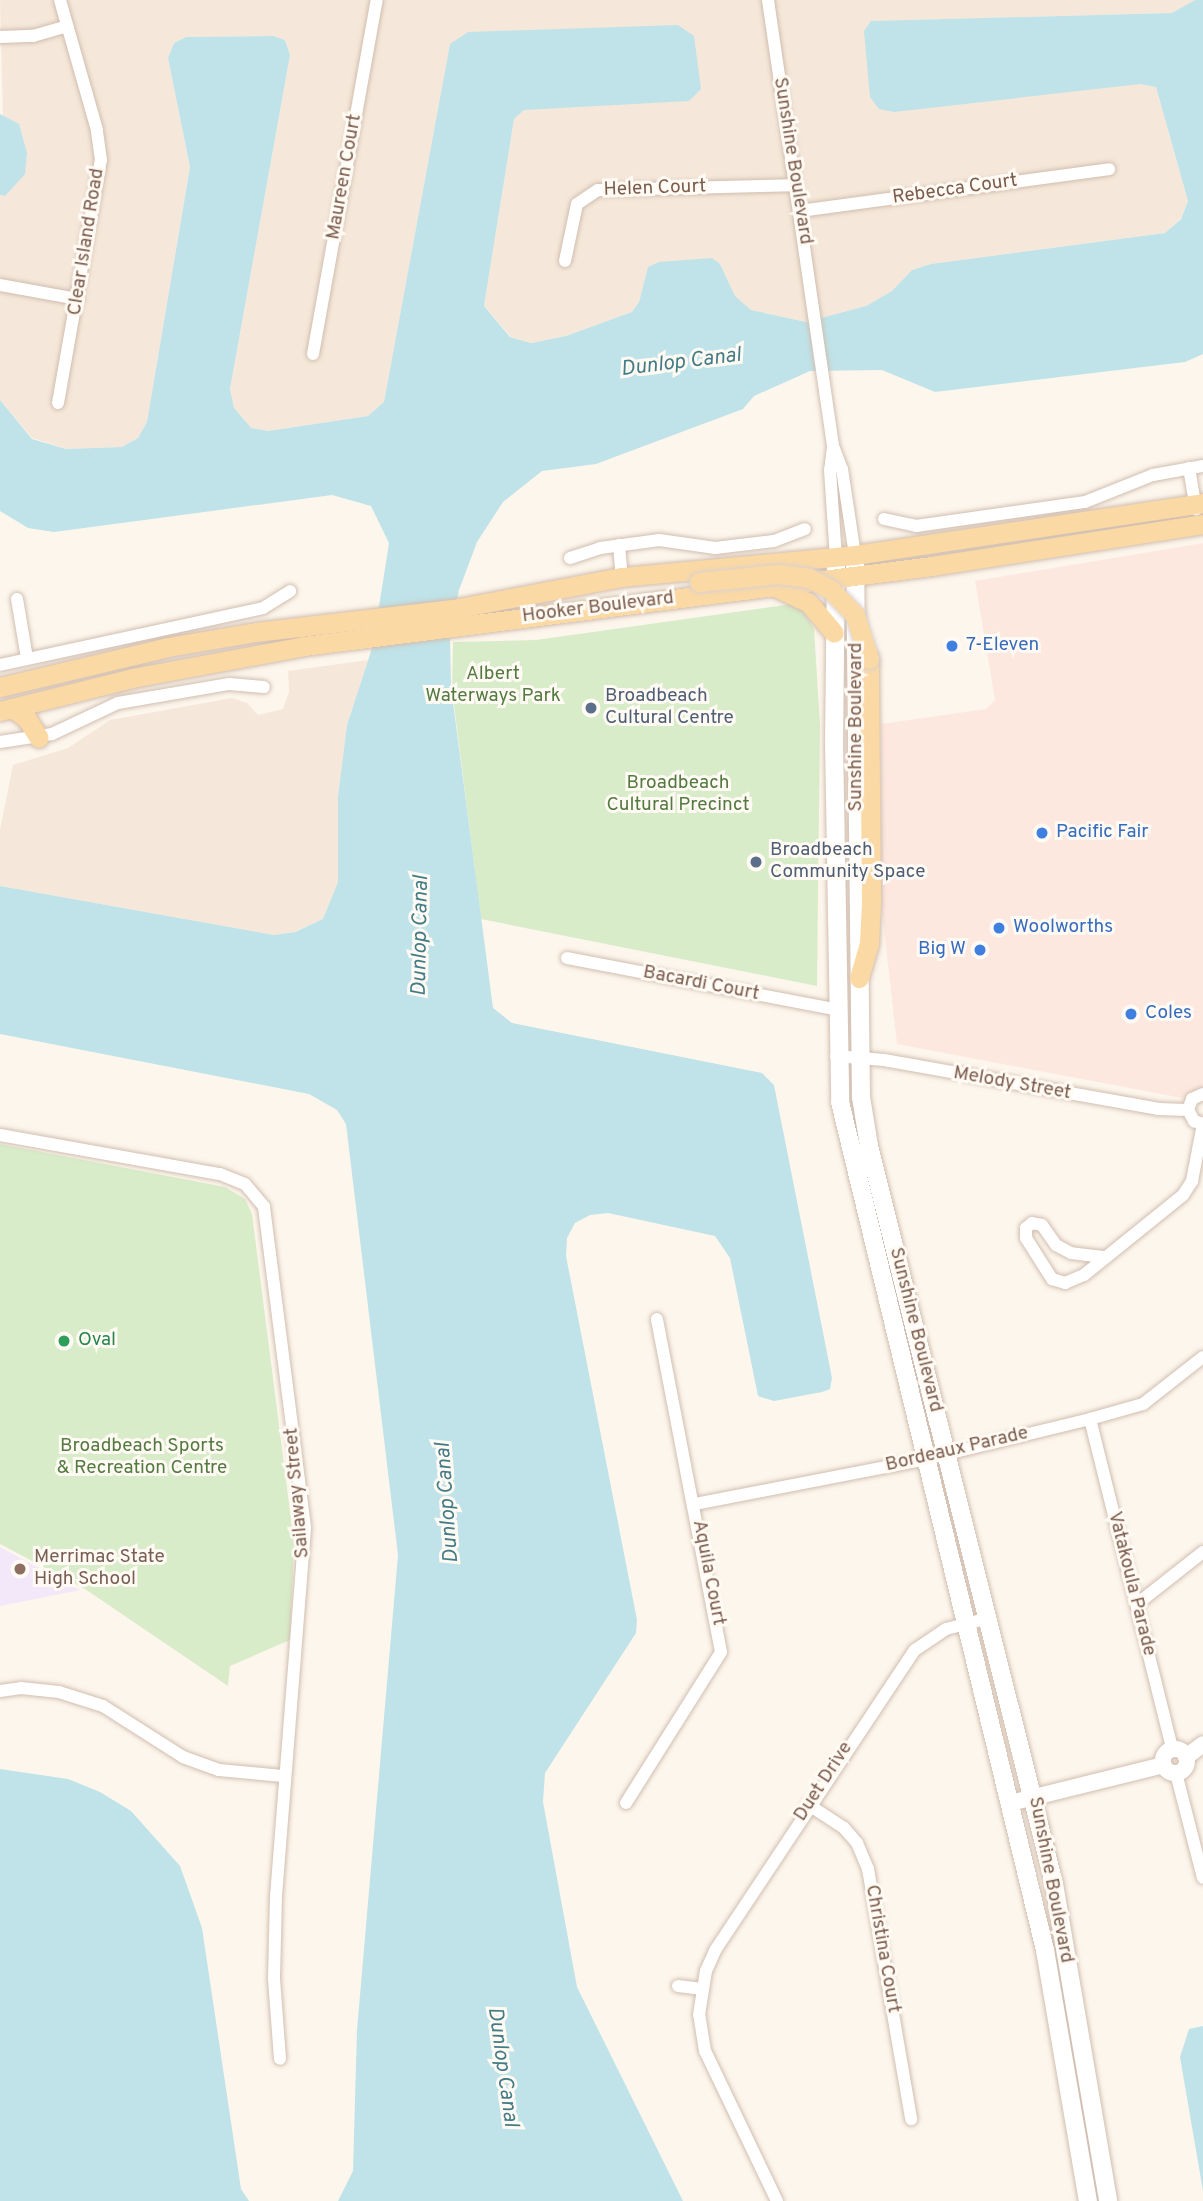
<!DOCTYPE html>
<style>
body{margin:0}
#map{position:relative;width:1203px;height:2201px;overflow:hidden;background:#fdf6ec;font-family:Overpass,sans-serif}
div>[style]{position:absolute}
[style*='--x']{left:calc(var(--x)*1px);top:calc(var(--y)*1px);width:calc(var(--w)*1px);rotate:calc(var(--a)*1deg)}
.residential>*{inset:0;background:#f5e8da}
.commercial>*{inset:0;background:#fde8e0}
.education>*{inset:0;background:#f3e8fa}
.green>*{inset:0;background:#d8ecc9}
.water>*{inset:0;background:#bfe3e8}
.roads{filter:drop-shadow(0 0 2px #d1beb0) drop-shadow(0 0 2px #d1beb0)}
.minor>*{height:12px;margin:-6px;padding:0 6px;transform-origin:6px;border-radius:6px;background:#fff}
.tertiary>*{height:16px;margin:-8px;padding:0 8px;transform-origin:8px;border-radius:8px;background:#fff}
.tertiary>.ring{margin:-8px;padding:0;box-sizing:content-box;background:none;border:16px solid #fff;border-radius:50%}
.secondary>*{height:18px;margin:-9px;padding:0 9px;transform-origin:9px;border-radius:9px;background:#fff}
.primary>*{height:19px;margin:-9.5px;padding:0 9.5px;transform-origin:9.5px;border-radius:9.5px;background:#fbd9a5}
.bridges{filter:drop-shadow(0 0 2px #dad1cd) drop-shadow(0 0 2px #dad1cd)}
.primary-bridge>*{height:19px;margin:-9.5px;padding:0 9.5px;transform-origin:9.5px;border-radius:9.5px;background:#fbd9a5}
.dots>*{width:19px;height:19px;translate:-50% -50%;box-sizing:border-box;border:4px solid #fffaf3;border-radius:50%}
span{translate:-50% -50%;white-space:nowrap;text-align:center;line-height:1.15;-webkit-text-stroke:6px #fffaf3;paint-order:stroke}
.street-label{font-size:19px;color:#7a5c4d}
.shop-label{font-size:19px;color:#366cbe}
.left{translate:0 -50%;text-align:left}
.right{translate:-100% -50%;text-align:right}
.park-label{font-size:19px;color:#537a41}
.service-label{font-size:19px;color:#4e5e75}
.leisure-label{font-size:19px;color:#27864d}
.education-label{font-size:19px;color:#785e54}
.water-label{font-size:21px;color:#437c86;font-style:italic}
</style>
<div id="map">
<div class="residential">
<i style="clip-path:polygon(0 0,1195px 0,1172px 13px,871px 21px,1156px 87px,1188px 201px,1181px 218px,1165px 233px,931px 264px,912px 270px,892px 291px,866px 306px,806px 322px,751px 310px,735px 296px,720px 264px,648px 268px,639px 302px,632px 312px,566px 336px,531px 343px,511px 337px,484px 306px,514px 119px,524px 110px,450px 45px,384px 402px,368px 416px,268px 431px,251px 429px,234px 408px,230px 389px,290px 55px,285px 40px,273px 36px,186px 37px,174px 43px,168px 58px,190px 167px,147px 422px,138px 438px,122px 447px,67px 449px,32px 438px,0 400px,0 195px,5px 196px)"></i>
<i style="clip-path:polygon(368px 660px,347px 725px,338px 796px,338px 882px,323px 919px,294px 932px,274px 935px,0 886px,0 830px,13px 765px,68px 748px,110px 720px,232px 698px,247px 703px,258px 715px,283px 709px,289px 692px,288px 671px)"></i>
</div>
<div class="commercial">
<i style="clip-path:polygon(1203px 543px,1203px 1102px,897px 1044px,881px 903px,881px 724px,986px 709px,995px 700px,975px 581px)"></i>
</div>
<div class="education">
<i style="clip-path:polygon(0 1547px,80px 1590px,0 1606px)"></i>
</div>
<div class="green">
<i style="clip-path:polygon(792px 604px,801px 608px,814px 628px,820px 725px,817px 986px,481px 919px,452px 689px,453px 642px,536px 640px)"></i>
<i style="clip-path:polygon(0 1144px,225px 1187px,245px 1199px,252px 1214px,294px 1543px,290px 1640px,230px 1666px,228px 1686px,85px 1589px,0 1544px)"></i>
</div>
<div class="water">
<i style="clip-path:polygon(1195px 0,1203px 0,1203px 354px,1185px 362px,935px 392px,882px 370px,810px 371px,754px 396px,743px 409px,596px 464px,542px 471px,503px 502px,477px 542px,459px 590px,450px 636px,451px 687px,493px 1008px,512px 1023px,762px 1073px,774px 1085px,832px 1378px,830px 1389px,822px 1392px,774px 1401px,758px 1396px,730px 1258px,715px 1236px,608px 1213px,590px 1215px,575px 1223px,567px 1238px,566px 1256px,637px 1620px,636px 1633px,545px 1773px,543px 1802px,577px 1987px,683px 2201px,338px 2201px,353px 2171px,357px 2030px,398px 1555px,346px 1124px,337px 1110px,309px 1094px,0 1034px,0 886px,274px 935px,295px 932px,323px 919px,338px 882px,338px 796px,347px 725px,373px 645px,389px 543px,371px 506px,332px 495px,54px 532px,28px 528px,0 511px,0 400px,32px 439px,66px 449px,122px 447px,138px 438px,147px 422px,190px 167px,168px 58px,174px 43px,186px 37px,273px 36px,285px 40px,290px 55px,230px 389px,234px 408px,251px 428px,268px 431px,368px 416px,384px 402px,450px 44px,468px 32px,678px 25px,694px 36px,701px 89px,689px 101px,524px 110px,514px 119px,484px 306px,510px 337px,531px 343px,566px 336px,632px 312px,639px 302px,648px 267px,659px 262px,712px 258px,720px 264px,735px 296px,751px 310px,806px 322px,866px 306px,892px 291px,912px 270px,931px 264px,1165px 233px,1181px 219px,1188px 201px,1156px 87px,1140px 84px,894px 112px,879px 109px,870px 97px,864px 31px,871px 21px,1172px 13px)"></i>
<i style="clip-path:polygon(0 114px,19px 124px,27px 153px,25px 174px,5px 196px,0 195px)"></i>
<i style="clip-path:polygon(0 1769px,68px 1779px,100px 1792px,131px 1811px,180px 1866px,202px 1928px,241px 2189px,249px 2201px,0 2201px)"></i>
<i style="clip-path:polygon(1203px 2026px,1203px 2191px,1180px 2057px,1189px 2029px)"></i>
</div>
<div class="roads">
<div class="minor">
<i style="--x:768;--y:0;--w:451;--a:81.7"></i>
<i style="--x:833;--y:446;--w:25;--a:69"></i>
<i style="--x:842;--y:469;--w:87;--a:81.4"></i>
<i style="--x:0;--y:37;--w:33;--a:-2"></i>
<i style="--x:33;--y:36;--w:35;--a:-16"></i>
<i style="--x:800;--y:211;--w:312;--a:-7.7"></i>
<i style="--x:565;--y:261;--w:58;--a:-78.1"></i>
<i style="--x:577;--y:204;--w:25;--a:-34"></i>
<i style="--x:598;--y:190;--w:198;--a:-1.4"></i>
<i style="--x:0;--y:285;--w:79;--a:10.2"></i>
<i style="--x:313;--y:354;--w:360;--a:-79.8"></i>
<i style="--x:58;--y:403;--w:247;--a:-80"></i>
<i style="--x:101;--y:160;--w:30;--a:-98"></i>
<i style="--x:97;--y:130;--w:135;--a:-105.9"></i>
<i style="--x:833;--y:447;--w:23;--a:97"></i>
<i style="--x:830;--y:470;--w:87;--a:86.1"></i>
<i style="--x:1189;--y:468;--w:42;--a:80.3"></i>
<i style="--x:884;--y:519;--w:33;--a:12"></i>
<i style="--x:916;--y:526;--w:171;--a:-8.1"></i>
<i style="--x:1085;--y:502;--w:73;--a:-21.7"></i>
<i style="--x:1153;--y:475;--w:51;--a:-10.2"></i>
<i style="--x:619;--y:545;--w:32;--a:85"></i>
<i style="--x:570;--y:558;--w:32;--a:-18"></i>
<i style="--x:600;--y:548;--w:60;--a:-7.7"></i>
<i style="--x:659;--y:540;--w:57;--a:8.1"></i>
<i style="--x:715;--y:548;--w:59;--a:-6.8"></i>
<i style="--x:774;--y:541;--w:33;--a:-21"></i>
<i style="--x:17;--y:599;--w:60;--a:80.4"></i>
<i style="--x:0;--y:665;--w:269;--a:-12.2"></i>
<i style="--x:263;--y:608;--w:32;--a:-32"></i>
<i style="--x:0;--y:742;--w:53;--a:-8.7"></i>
<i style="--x:52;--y:734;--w:73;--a:-25.2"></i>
<i style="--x:118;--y:703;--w:113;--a:-9.7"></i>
<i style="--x:229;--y:684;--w:35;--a:5"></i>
<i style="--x:567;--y:958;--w:273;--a:10.8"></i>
<i style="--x:836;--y:1056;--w:48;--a:4.8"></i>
<i style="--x:884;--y:1060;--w:278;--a:10.1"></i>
<i style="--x:1158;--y:1109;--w:30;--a:2"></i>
<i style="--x:1203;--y:1094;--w:12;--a:156"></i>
<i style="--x:1192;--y:1099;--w:12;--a:110"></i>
<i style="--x:1188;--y:1110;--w:13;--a:61"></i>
<i style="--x:1194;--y:1121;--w:9;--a:18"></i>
<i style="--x:0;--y:1135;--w:223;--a:10.1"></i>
<i style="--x:220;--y:1174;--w:27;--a:22"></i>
<i style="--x:245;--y:1184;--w:30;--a:50"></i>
<i style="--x:264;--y:1207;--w:324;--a:82.7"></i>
<i style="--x:305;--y:1528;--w:369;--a:94.5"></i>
<i style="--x:276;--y:1896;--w:83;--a:91.4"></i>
<i style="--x:274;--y:1979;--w:80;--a:85.7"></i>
<i style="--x:1103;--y:1257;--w:32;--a:-173"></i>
<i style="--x:1071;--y:1253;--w:17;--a:-152"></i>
<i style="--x:1056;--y:1245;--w:24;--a:-125"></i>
<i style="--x:1042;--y:1225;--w:10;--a:-169"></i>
<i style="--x:1032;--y:1223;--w:8;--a:140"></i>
<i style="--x:1026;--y:1228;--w:10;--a:90"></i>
<i style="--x:1026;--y:1238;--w:49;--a:57.6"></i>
<i style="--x:1052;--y:1279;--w:14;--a:17"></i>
<i style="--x:1065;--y:1283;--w:21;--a:-23"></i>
<i style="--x:1084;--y:1275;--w:127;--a:-38.9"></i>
<i style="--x:1183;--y:1195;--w:17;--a:-57"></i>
<i style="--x:1192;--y:1181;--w:58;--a:-79.1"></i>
<i style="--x:1090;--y:1419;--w:340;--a:76"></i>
<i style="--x:695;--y:1504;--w:235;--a:-11"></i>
<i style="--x:926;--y:1459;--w:169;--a:-13.7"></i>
<i style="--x:1090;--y:1419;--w:55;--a:-15.8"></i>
<i style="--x:1143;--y:1404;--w:76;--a:-38.1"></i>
<i style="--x:1137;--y:1604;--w:84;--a:-38.2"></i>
<i style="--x:0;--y:1691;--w:21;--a:-8"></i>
<i style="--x:21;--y:1688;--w:38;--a:6"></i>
<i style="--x:59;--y:1692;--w:46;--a:17.7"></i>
<i style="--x:103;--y:1706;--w:95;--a:32.5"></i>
<i style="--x:183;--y:1757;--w:38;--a:20"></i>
<i style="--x:219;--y:1770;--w:64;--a:5.4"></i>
<i style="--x:1176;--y:1773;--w:108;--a:75.6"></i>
<i style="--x:626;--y:1803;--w:178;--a:-57.8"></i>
<i style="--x:721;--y:1652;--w:339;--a:-100.9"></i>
<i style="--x:809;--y:1805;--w:42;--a:33.3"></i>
<i style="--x:844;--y:1828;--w:20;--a:49"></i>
<i style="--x:857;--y:1843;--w:28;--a:67"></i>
<i style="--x:868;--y:1869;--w:254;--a:80.2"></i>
<i style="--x:678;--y:1986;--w:23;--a:7"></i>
<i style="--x:777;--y:2201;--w:166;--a:-115.6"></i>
<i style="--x:705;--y:2051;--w:36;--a:-99"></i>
<i style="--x:699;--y:2015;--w:45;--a:-81"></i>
<i style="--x:706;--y:1971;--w:24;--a:-66"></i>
<i style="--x:716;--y:1949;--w:359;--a:-56.4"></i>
<i style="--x:915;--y:1650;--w:37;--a:-34"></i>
<i style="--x:946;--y:1629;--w:44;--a:-14.3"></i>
</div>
<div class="tertiary">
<i class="ring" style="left:1163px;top:1749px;width:8px;height:8px"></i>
<i style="--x:1186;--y:1757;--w:21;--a:-37"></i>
<i style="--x:1010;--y:1803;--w:158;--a:-13.9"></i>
</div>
<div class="secondary">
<i style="--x:855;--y:555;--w:542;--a:89.37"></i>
<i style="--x:861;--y:1097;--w:50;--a:80.7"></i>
<i style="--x:869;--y:1146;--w:761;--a:75.93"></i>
<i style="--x:1054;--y:1884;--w:322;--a:80.3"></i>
<i style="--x:836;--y:557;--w:184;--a:90.6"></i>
<i style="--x:834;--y:741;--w:361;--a:89"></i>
<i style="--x:840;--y:1102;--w:872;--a:76.41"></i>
<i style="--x:1045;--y:1950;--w:255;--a:80.3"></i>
</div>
<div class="primary">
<i style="--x:773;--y:586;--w:38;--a:25"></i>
<i style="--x:808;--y:602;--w:40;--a:50"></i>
<i style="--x:0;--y:687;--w:173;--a:-13.4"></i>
<i style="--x:168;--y:647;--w:89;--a:-9.7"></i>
<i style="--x:256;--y:632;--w:204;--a:-6.7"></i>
<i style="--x:459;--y:608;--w:166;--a:-10.8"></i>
<i style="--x:622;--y:577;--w:234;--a:-5.4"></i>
<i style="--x:855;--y:555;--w:352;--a:-8.5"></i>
<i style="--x:12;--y:708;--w:19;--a:36"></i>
<i style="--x:27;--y:719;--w:22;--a:58"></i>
<i style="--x:0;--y:711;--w:136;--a:-14"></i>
<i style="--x:132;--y:678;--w:175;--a:-10.5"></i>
<i style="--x:304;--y:646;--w:633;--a:-7.26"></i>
<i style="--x:932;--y:566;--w:274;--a:-8.8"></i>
<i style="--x:859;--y:978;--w:35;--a:-74"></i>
<i style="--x:869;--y:944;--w:42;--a:-87.3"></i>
<i style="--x:871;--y:902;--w:243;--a:-90.5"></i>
</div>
</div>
<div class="bridges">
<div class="primary-bridge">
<i style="--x:699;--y:582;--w:79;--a:-5.8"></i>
<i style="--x:778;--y:574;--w:31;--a:7"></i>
<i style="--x:809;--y:578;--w:24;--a:28"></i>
<i style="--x:830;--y:589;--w:36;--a:46"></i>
<i style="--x:855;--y:615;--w:46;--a:72.3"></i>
</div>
</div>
<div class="dots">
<i style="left:952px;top:646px;background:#3f7fe0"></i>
<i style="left:591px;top:708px;background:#5c6f8a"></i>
<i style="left:1042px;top:833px;background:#3f7fe0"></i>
<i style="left:756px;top:862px;background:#5c6f8a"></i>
<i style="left:999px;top:928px;background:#3f7fe0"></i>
<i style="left:980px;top:950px;background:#3f7fe0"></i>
<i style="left:1131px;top:1014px;background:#3f7fe0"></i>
<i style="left:64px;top:1341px;background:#2e9e5b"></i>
<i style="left:20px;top:1569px;background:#8d6e63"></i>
</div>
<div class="street-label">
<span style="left:792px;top:161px;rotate:81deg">Sunshine Boulevard</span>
<span style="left:345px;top:177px;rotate:-80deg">Maureen Court</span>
<span style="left:655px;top:189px;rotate:-2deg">Helen Court</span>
<span style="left:955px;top:190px;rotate:-8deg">Rebecca Court</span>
<span style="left:87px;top:242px;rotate:-81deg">Clear Island Road</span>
<span style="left:598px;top:608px;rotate:-7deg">Hooker Boulevard</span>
<span style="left:857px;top:727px;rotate:-90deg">Sunshine Boulevard</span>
<span style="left:701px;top:984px;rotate:11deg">Bacardi Court</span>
<span style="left:1012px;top:1084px;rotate:10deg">Melody Street</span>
<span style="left:915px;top:1330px;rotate:76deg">Sunshine Boulevard</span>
<span style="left:957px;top:1450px;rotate:-13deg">Bordeaux Parade</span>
<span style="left:298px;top:1493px;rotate:-95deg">Sailaway Street</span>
<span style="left:708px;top:1573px;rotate:79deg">Aquila Court</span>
<span style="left:1131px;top:1584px;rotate:76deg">Vatakoula Parade</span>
<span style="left:824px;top:1782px;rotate:-57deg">Duet Drive</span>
<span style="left:1050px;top:1880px;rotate:79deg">Sunshine Boulevard</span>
<span style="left:882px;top:1949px;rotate:80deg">Christina Court</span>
</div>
<div class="shop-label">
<span class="left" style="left:966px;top:646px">7-Eleven</span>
<span class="left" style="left:1056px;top:833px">Pacific Fair</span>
<span class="left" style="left:1013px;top:928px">Woolworths</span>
<span class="right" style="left:966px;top:950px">Big W</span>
<span class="left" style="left:1145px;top:1014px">Coles</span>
</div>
<div class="park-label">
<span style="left:493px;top:686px">Albert<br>Waterways Park</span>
<span style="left:678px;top:795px">Broadbeach<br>Cultural Precinct</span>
<span style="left:142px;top:1458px">Broadbeach Sports<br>&amp; Recreation Centre</span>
</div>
<div class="service-label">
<span class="left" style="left:605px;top:708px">Broadbeach<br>Cultural Centre</span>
<span class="left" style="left:770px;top:862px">Broadbeach<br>Community Space</span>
</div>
<div class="leisure-label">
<span class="left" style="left:78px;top:1341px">Oval</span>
</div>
<div class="education-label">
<span class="left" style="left:34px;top:1569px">Merrimac State<br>High School</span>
</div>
<div class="water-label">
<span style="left:681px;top:363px;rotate:-7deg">Dunlop Canal</span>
<span style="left:421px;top:936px;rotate:-89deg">Dunlop Canal</span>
<span style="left:448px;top:1503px;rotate:-94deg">Dunlop Canal</span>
<span style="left:502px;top:2067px;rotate:82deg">Dunlop Canal</span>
</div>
</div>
